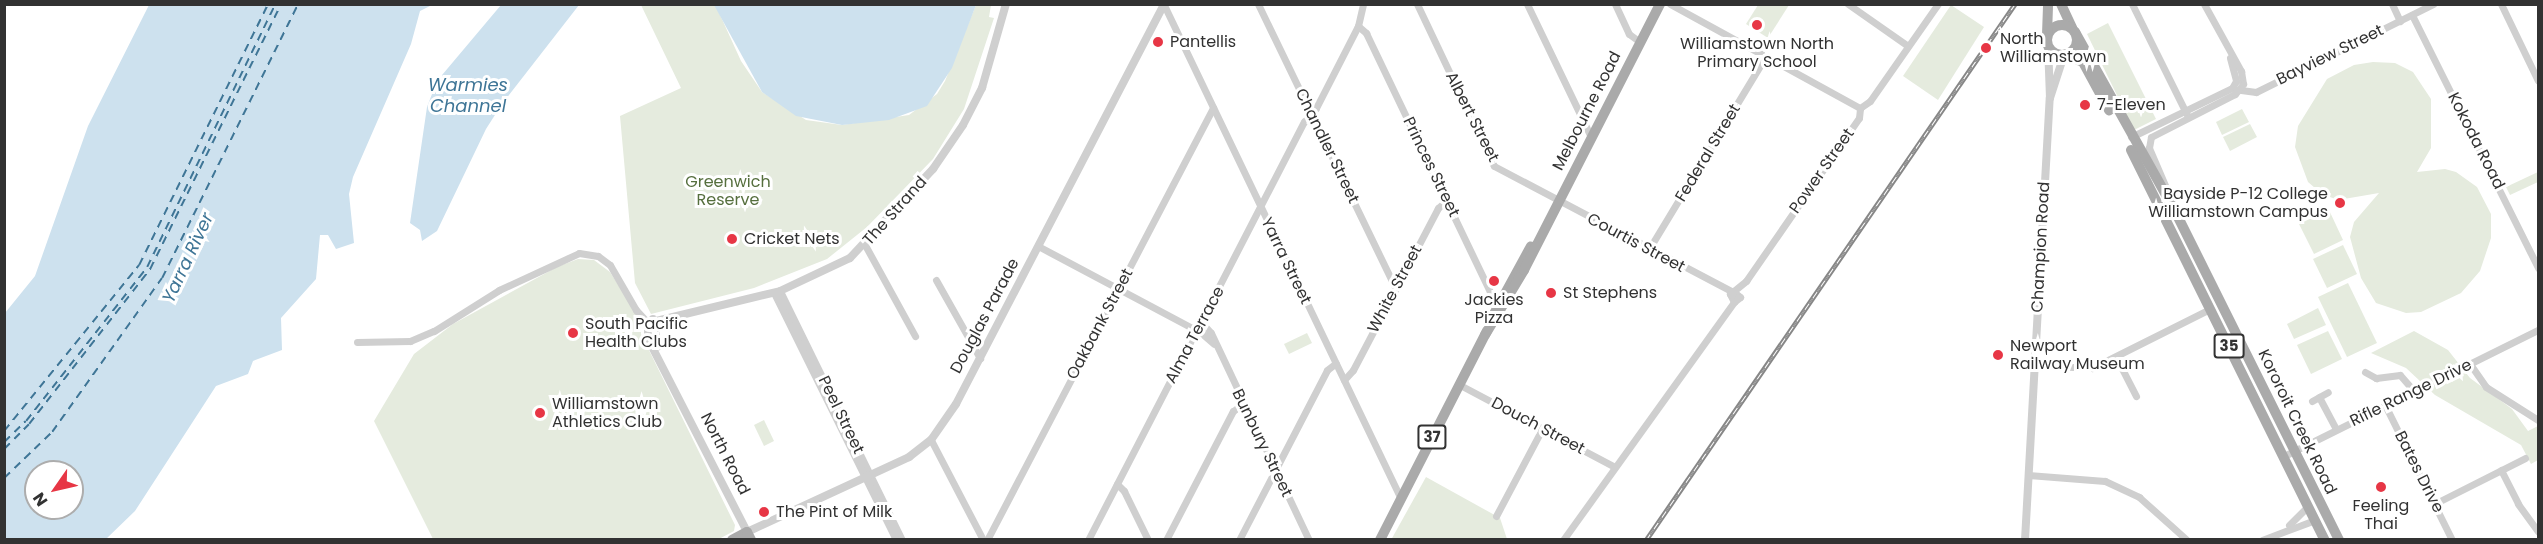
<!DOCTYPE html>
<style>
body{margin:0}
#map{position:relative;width:2543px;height:544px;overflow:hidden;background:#fff;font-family:Poppins,sans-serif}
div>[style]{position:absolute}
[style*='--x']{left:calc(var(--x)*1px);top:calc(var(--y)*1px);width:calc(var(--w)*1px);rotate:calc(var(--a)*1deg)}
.green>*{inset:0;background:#e5ebde}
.water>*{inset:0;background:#cde1ee}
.ferry>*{height:1.5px;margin-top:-0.75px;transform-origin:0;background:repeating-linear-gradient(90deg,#3e7596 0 8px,transparent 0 14px)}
.minor>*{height:7px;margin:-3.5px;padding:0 3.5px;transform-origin:3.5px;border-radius:3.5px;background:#cfcfcf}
.tertiary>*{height:8px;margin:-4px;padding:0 4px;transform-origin:4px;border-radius:4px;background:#cfcfcf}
.primary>*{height:10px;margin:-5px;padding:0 5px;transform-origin:5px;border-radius:5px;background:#aaa}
.primary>.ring{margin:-5px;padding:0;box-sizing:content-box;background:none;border:10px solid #aaa;border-radius:50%}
.rail>*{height:4.5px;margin-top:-2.25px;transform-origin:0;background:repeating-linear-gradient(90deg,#fff 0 7px,#878787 0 14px);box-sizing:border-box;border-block:2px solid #878787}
.dots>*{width:16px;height:16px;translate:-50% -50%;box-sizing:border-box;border:3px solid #fff;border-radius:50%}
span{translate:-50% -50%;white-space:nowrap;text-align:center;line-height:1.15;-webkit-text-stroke:6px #fff;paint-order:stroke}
.shield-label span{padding:2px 4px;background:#fff;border:2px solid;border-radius:4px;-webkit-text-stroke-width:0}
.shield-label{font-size:15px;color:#323232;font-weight:700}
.poi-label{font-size:16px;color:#323232}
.left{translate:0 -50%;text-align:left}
.right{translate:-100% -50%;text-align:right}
.street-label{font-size:16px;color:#323232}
.park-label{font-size:16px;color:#566f3e}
.water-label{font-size:18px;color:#3e7596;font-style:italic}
.frame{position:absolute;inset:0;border:6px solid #323232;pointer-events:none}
.north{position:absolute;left:24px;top:460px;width:60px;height:60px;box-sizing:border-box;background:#fff;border:2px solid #adadad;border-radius:50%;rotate:236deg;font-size:16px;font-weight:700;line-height:24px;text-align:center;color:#323232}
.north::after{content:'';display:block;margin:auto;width:21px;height:27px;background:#e73645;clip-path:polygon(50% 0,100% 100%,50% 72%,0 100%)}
</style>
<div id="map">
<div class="green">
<i style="clip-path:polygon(641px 5px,716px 6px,741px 61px,762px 92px,806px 120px,842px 125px,909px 115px,937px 94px,945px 81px,976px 5px,991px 5px,989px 17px,994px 18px,964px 109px,933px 159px,867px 227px,827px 259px,754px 288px,651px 314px,635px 283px,620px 116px,681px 88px)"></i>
<i style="clip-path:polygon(1758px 5px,1789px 5px,1768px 38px,1746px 24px)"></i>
<i style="clip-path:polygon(1951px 5px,1984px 27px,1938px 100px,1903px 76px)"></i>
<i style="clip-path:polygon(2108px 23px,2156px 119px,2134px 130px,2087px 34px)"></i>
<i style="clip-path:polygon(2373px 62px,2395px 63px,2413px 72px,2431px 99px,2431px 148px,2417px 172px,2445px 169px,2456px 172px,2477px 187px,2491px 214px,2491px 238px,2480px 271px,2461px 293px,2421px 312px,2406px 313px,2376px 303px,2361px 278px,2350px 237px,2354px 222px,2379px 193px,2338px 200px,2322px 194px,2308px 182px,2295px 147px,2298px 126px,2327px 79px,2354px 65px)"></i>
<i style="clip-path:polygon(2242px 109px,2249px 122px,2222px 135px,2216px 122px)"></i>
<i style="clip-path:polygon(2250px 124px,2257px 137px,2230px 151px,2223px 137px)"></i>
<i style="clip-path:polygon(2538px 172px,2538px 182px,2510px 195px,2506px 187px)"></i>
<i style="clip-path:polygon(2329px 210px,2343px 240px,2314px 254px,2299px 224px)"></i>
<i style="clip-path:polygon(2343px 245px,2357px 274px,2327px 288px,2313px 259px)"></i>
<i style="clip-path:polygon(578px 259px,594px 260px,610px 272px,641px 321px,641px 334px,735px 525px,734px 531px,717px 540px,433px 539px,374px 421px,414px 354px,453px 324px,557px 267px)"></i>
<i style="clip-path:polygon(2348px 283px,2377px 343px,2347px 357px,2318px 297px)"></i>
<i style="clip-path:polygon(2318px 308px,2326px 325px,2294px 339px,2287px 324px)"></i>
<i style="clip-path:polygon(2328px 331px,2342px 359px,2311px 374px,2297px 345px)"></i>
<i style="clip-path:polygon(2414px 331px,2448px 350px,2470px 378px,2512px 409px,2528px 431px,2538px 426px,2538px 460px,2531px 464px,2521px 445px,2435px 395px,2406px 368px,2371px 353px)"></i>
<i style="clip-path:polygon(1307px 333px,1312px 343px,1289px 354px,1284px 344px)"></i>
<i style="clip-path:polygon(764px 420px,774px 441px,764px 446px,754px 425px)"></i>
<i style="clip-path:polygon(1426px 477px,1500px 518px,1507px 539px,1391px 540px)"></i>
</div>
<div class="water">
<i style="clip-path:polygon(evenodd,149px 5px,432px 5px,420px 11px,411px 44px,353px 177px,349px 194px,354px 243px,336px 249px,328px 235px,320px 235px,316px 279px,281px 318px,282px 350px,253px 361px,248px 374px,216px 386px,135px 511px,106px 539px,5px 539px,5px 313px,35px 276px,88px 126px,149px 5px,36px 472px,72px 472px,72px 508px,36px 508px,36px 472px)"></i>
<i style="clip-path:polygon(501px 5px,579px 5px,502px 104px,486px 129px,437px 231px,422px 241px,420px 230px,410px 223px,427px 107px,437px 81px)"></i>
<i style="clip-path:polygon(714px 5px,976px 5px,952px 68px,927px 106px,889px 120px,842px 125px,796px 116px,762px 92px)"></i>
</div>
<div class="ferry">
<i style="--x:4;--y:431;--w:214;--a:-50.9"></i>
<i style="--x:139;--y:265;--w:291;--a:-63.7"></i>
<i style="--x:4;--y:442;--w:30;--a:-44"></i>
<i style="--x:26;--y:421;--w:196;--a:-51.8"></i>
<i style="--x:147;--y:267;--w:292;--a:-64"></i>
<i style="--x:4;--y:449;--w:35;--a:-45"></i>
<i style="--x:29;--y:424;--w:197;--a:-52"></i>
<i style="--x:150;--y:269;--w:296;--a:-63.7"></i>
<i style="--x:4;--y:478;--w:66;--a:-43.8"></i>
<i style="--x:52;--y:432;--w:189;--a:-54.5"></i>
<i style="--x:162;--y:278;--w:306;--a:-63.6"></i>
</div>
<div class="minor">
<i style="--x:1258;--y:4;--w:315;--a:64.2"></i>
<i style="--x:1417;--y:4;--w:179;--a:64.6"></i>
<i style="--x:1494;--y:166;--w:270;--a:27.8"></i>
<i style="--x:1527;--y:4;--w:148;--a:64.3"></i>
<i style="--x:1615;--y:4;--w:33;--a:65"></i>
<i style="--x:1629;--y:34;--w:14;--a:36"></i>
<i style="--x:1670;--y:4;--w:217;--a:28.7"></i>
<i style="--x:1848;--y:4;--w:73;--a:35"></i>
<i style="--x:2132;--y:4;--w:126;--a:63.6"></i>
<i style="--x:2204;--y:4;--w:77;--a:61.1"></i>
<i style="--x:2241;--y:71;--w:13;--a:81"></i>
<i style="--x:2392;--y:4;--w:19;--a:65"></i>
<i style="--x:2501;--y:4;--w:85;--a:64.3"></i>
<i style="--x:1164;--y:5;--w:546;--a:64.37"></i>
<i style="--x:2412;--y:15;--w:283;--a:63.5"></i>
<i style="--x:1358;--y:26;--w:11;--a:41"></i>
<i style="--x:1366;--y:33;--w:287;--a:64.4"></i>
<i style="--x:1490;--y:292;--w:17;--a:40"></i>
<i style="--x:2230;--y:58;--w:24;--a:75"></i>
<i style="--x:2241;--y:90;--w:15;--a:8"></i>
<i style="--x:2256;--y:92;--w:198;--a:-26.4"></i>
<i style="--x:1860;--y:108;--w:12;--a:-35"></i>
<i style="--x:1870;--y:101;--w:118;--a:-55"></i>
<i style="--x:2131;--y:137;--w:112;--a:-25.9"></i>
<i style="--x:2232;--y:88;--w:8;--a:-60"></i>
<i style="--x:2167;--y:190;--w:46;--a:-113.2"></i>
<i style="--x:2149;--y:148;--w:11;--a:-80"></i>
<i style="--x:2151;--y:137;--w:94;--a:-27.1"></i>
<i style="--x:2235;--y:94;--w:13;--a:-51"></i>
<i style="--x:865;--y:245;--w:104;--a:61.2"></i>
<i style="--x:1038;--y:246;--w:181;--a:28"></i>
<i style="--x:1649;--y:249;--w:226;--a:-58.8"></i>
<i style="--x:936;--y:280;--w:90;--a:60.6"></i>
<i style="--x:780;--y:291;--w:277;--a:63.9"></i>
<i style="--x:1734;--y:292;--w:8;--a:40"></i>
<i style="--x:1740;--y:297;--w:8;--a:140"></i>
<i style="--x:1734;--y:302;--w:9;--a:-117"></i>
<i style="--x:1730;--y:294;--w:21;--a:-39"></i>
<i style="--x:1746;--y:281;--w:198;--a:-55.3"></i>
<i style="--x:1859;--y:118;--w:10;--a:-84"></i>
<i style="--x:774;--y:293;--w:275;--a:63.7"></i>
<i style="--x:1202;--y:323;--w:13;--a:48"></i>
<i style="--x:1211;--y:333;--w:229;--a:64.7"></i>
<i style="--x:1198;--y:330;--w:21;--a:41"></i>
<i style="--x:357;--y:342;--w:53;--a:-1.1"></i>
<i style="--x:410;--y:341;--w:26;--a:-23"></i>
<i style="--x:434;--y:331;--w:77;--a:-32.2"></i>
<i style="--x:499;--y:290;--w:88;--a:-24.8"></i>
<i style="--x:579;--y:253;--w:19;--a:9"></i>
<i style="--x:598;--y:256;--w:15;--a:37"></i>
<i style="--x:610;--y:265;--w:52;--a:60"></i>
<i style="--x:636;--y:310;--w:18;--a:47"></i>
<i style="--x:2116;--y:357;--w:44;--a:62.9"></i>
<i style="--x:2470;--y:364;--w:28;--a:55"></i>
<i style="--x:2486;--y:387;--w:62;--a:32.4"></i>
<i style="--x:2035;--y:365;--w:57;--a:3"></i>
<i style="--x:2092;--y:368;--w:132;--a:-26.6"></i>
<i style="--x:2365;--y:372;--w:13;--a:29"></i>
<i style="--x:2376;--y:378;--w:24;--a:-7"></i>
<i style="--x:2400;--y:375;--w:21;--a:49"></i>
<i style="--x:1344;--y:380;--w:13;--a:-48"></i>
<i style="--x:1353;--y:370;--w:183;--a:-62.3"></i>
<i style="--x:1438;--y:208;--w:12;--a:-42"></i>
<i style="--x:1460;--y:385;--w:175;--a:27.9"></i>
<i style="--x:2319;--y:397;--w:36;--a:62"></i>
<i style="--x:2312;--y:401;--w:18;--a:-29"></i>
<i style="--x:2385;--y:405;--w:151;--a:63.6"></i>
<i style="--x:931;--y:440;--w:113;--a:62.5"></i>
<i style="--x:2284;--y:456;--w:284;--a:-26.4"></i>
<i style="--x:2501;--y:470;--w:38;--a:63"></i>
<i style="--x:2518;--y:504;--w:34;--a:54"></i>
<i style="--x:2028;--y:475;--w:77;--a:4.5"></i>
<i style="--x:2105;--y:481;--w:38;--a:25"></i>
<i style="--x:2139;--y:497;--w:64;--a:41.9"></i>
<i style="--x:1117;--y:484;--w:10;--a:45"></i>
<i style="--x:1124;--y:491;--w:55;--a:63.9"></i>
<i style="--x:2434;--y:504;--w:102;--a:-26.8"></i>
<i style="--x:1496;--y:516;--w:98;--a:-62.1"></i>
<i style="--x:2289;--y:525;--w:27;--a:-45"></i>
<i style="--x:987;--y:540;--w:488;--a:-62.4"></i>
<i style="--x:1088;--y:540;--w:471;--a:-62.7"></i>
<i style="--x:1304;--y:122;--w:18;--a:-49"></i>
<i style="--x:1316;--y:108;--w:92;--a:-62.9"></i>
<i style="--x:1358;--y:26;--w:23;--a:-77"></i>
<i style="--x:1166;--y:540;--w:145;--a:-62.6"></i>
<i style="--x:1233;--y:411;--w:12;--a:-35"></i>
<i style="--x:1239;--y:540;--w:191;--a:-62.6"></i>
<i style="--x:1327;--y:370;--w:11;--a:-38"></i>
<i style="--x:1563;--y:540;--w:293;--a:-54.3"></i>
<i style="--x:2262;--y:540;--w:57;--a:-20.7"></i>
</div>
<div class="tertiary">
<i style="--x:2050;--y:98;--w:45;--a:-72"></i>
<i style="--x:653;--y:319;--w:28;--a:80"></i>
<i style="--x:648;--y:323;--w:16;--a:90"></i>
<i style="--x:648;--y:339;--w:217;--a:62.8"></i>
<i style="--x:747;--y:532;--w:179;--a:-24.8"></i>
<i style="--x:909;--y:457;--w:28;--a:-38"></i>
<i style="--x:931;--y:440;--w:44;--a:-55.2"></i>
<i style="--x:956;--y:404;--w:451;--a:-62.5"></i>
<i style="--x:648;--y:323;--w:136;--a:-13.6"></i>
<i style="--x:780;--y:291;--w:77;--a:-25.2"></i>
<i style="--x:850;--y:258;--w:122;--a:-47"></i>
<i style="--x:933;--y:169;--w:53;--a:-55.7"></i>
<i style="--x:963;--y:125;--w:42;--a:-62.8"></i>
<i style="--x:982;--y:88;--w:87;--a:-74.1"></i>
<i style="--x:2025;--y:540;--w:443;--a:-86.8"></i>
<i style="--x:2050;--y:98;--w:54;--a:-92.1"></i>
</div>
<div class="primary">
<i style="--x:2061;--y:4;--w:26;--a:65"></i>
<i class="ring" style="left:2047px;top:25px;width:20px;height:20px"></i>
<i style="--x:2075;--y:32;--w:203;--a:60.8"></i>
<i style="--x:2174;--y:209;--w:370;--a:63.5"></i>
<i style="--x:2047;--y:35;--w:31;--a:-88"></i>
<i style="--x:2065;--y:55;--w:19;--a:21"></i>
<i style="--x:2083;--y:62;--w:55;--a:61.6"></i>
<i style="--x:2131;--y:150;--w:436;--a:63.6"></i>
<i style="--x:1494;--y:314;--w:77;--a:-61.4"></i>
<i style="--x:1485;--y:335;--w:76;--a:-59"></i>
<i style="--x:1524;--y:270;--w:299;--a:-62.9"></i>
<i style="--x:732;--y:540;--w:17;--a:-28"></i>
<i style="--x:747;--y:532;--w:9;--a:63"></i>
<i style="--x:1380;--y:540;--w:235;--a:-62.9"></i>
</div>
<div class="rail">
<i style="--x:1646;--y:540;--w:651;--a:-55.46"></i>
</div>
<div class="dots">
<i style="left:1757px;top:25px;background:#e73645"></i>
<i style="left:1158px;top:42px;background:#e73645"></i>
<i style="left:1986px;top:48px;background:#e73645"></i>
<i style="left:2085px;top:105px;background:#e73645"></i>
<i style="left:2340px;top:203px;background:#e73645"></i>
<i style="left:732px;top:239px;background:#e73645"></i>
<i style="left:1494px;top:281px;background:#e73645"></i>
<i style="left:1551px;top:293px;background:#e73645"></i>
<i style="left:573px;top:333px;background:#e73645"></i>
<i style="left:1998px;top:355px;background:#e73645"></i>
<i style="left:540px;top:413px;background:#e73645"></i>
<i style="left:2381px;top:487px;background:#e73645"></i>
<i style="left:764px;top:512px;background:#e73645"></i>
</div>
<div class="shield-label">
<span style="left:2229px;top:346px">35</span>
<span style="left:1432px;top:437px">37</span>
</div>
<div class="poi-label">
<span class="left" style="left:2000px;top:48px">North<br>Williamstown</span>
<span class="left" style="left:1170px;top:42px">Pantellis</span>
<span style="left:1757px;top:53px">Williamstown North<br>Primary School</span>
<span class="left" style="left:2097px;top:105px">7-Eleven</span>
<span class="right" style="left:2328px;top:203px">Bayside P-12 College<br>Williamstown Campus</span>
<span class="left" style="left:744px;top:239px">Cricket Nets</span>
<span class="left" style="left:1563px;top:293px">St Stephens</span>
<span style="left:1494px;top:309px">Jackies<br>Pizza</span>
<span class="left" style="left:585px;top:333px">South Pacific<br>Health Clubs</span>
<span class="left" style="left:2010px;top:355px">Newport<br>Railway Museum</span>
<span class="left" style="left:552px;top:413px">Williamstown<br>Athletics Club</span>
<span style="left:2381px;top:515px">Feeling<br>Thai</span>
<span class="left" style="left:776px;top:512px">The Pint of Milk</span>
</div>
<div class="street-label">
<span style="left:2330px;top:55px;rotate:-26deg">Bayview Street</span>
<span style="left:1587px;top:111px;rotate:-63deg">Melbourne Road</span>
<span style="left:1472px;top:117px;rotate:63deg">Albert Street</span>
<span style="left:2476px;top:141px;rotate:63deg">Kokoda Road</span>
<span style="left:1327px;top:146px;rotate:64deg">Chandler Street</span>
<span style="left:1708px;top:153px;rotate:-59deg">Federal Street</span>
<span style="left:1431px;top:167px;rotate:64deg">Princes Street</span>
<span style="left:1822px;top:171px;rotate:-55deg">Power Street</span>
<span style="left:895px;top:211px;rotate:-48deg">The Strand</span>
<span style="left:1636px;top:243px;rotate:28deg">Courtis Street</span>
<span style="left:2041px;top:247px;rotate:-87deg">Champion Road</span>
<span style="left:1286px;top:261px;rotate:64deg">Yarra Street</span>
<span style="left:1395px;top:289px;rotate:-62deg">White Street</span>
<span style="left:985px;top:316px;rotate:-62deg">Douglas Parade</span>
<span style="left:1100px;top:324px;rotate:-62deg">Oakbank Street</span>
<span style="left:1195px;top:335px;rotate:-62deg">Alma Terrace</span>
<span style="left:2411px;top:393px;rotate:-26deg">Rifle Range Drive</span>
<span style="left:841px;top:415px;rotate:64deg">Peel Street</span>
<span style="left:2297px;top:422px;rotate:64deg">Kororoit Creek Road</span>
<span style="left:1538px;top:426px;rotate:28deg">Douch Street</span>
<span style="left:1262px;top:443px;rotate:64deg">Bunbury Street</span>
<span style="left:725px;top:454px;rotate:63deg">North Road</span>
<span style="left:2419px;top:472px;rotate:63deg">Bates Drive</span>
</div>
<div class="park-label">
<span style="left:728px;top:191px">Greenwich<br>Reserve</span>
</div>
<div class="water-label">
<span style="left:468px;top:96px">Warmies<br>Channel</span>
<span style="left:188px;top:258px;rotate:-65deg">Yarra River</span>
</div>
<div class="frame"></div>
<div class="north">N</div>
</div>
